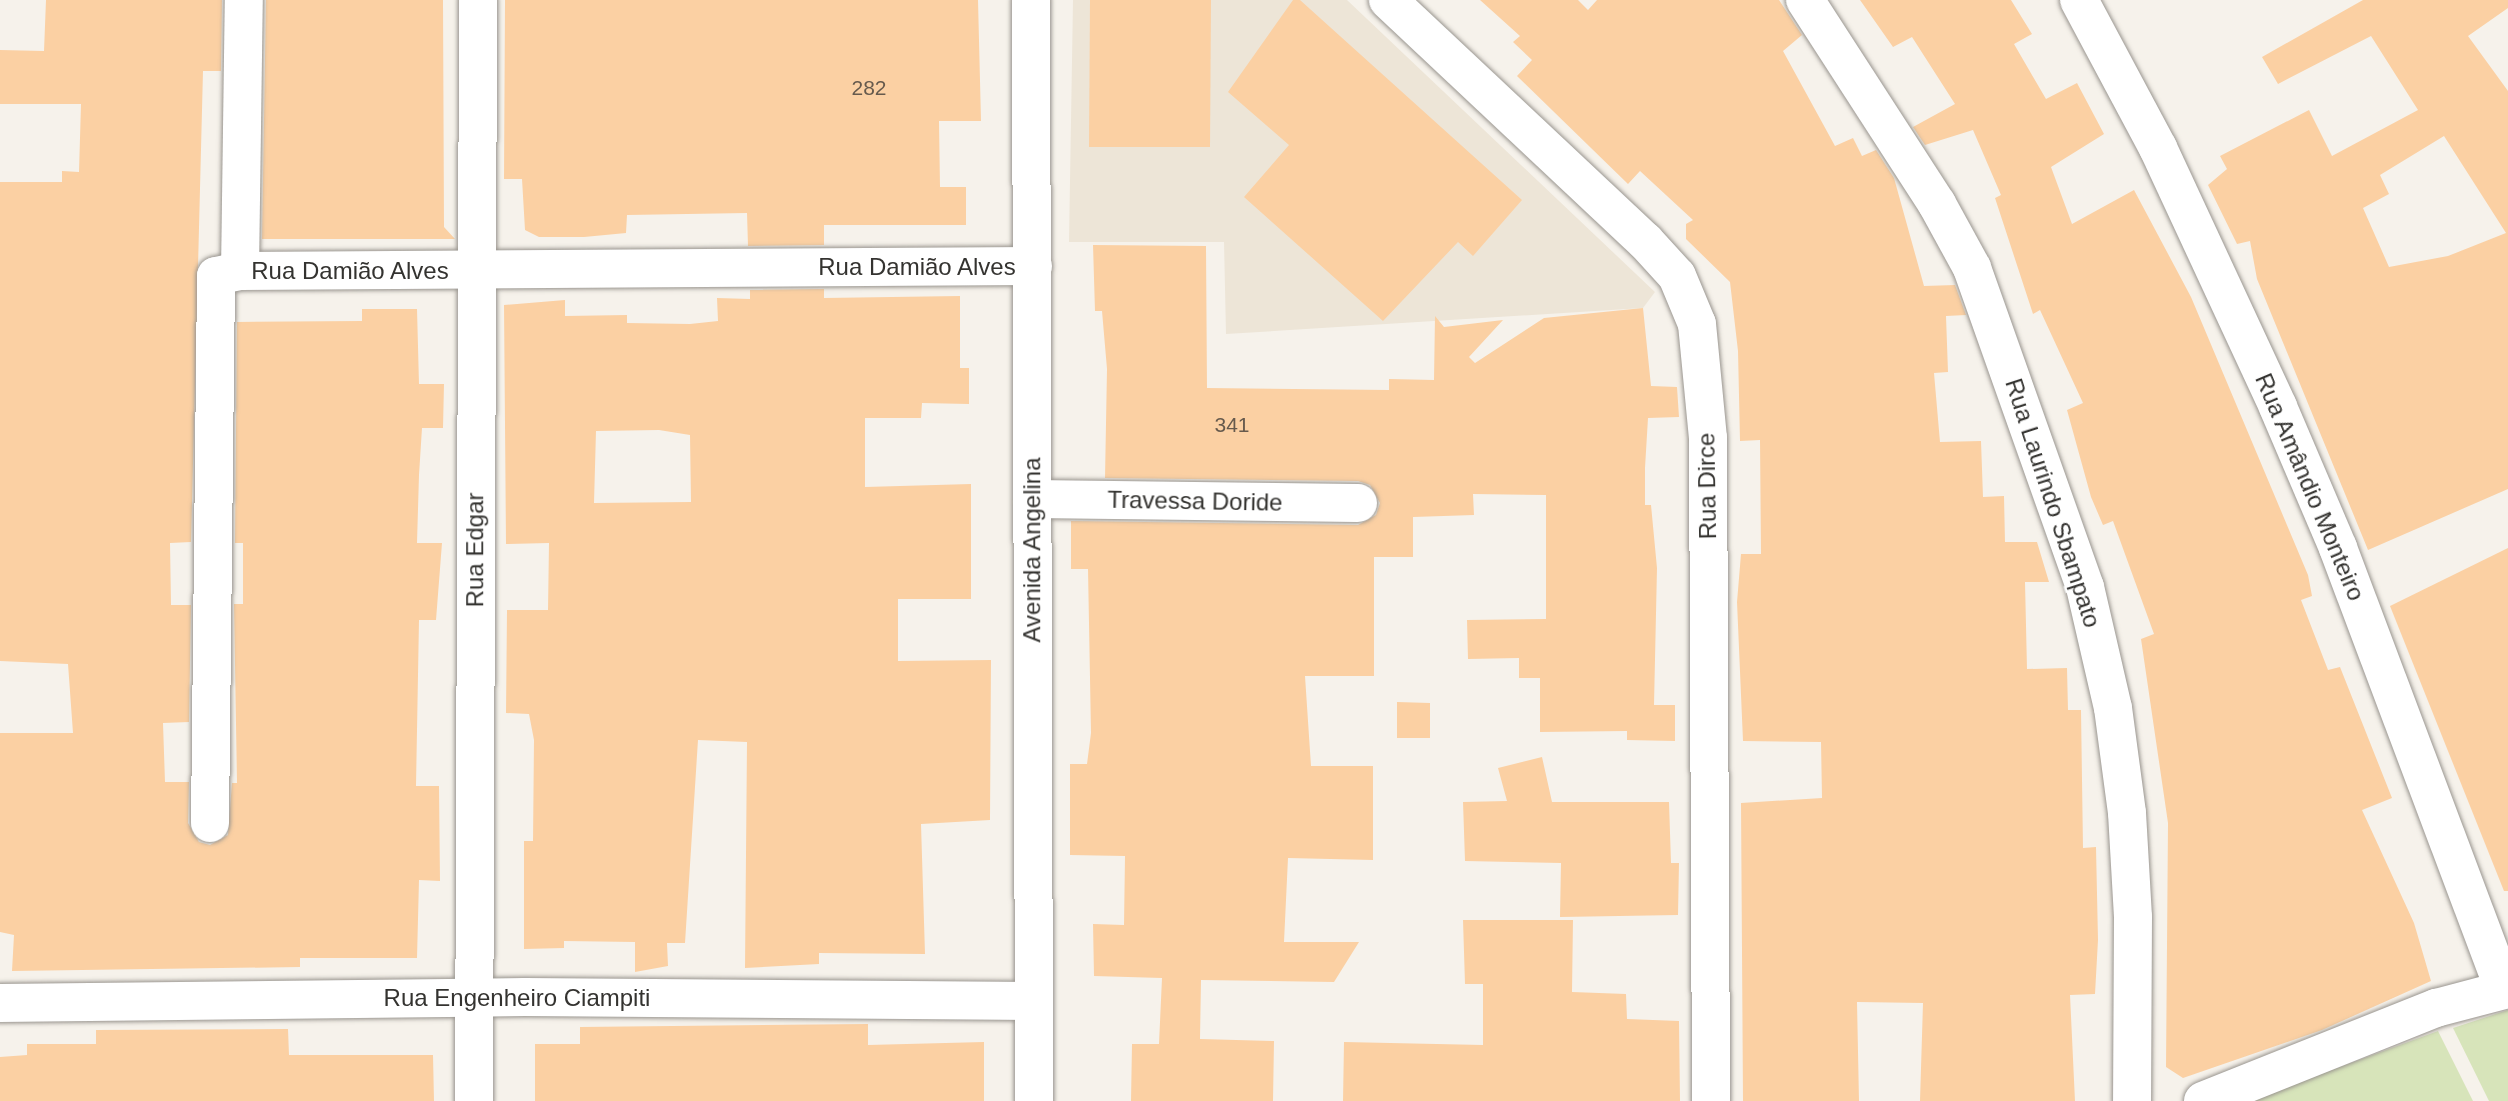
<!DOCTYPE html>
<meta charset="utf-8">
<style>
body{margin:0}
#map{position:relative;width:2508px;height:1101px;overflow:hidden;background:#f6f2eb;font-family:Arial,sans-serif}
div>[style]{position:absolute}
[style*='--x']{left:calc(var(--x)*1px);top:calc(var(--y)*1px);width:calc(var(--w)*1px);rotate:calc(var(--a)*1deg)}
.built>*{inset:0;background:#ede5d7}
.green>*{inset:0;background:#d7e4ba}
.building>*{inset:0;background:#fbd0a3}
.roads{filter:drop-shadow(0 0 2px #99958f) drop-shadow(0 0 2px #99958f)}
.minor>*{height:38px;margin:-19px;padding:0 19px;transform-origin:19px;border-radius:19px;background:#fff}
span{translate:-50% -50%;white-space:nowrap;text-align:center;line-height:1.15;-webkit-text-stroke:5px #fff;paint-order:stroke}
.number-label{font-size:21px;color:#665a4d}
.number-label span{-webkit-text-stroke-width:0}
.street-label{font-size:24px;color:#343330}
</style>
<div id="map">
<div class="built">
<i style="clip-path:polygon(1073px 0,1347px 0,1655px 292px,1643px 308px,1226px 334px,1224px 242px,1069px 242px)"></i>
</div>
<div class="green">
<i style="clip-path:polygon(2508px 1010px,2508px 1101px,2489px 1101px,2453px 1028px)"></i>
<i style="clip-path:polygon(2438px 1031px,2473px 1101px,2247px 1101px)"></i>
</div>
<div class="building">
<i style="clip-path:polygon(46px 0,222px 0,221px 71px,203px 71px,191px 542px,170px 543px,171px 605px,191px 605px,189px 722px,163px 723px,165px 782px,189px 782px,188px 823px,199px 842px,210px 845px,228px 835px,232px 783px,237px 783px,234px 604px,243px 604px,243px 543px,235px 543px,237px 322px,362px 321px,362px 309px,417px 309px,419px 384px,444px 384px,443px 428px,422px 428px,419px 475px,417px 543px,442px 543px,436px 620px,419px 620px,416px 786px,439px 786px,440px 881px,419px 880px,417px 958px,300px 958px,300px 967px,12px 971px,14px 935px,0 932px,0 733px,73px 733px,68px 664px,0 661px,0 182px,62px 182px,62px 171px,79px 172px,81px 104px,0 104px,0 50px,44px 51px)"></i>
<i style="clip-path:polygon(266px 0,443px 0,444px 227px,455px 239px,262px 239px)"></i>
<i style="clip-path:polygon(505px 0,978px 0,981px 121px,939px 121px,940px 187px,966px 187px,966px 225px,824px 225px,824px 245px,748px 246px,747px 213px,627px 215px,626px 233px,584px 237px,539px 237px,525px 230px,522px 179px,504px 179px)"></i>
<i style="clip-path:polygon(1090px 0,1211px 0,1210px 147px,1089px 147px)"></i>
<i style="clip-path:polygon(1293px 0,1300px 0,1522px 200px,1473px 256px,1458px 242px,1383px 321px,1244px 197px,1289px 145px,1228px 92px)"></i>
<i style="clip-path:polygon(1480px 0,1578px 0,1588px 10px,1597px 0,1779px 0,1802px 35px,1783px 51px,1835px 146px,1853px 138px,1862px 156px,1876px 150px,1894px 178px,1924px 286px,1955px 285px,1966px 315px,1946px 316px,1948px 372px,1934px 373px,1940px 442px,1981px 441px,1983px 497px,2004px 496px,2005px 542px,2037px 542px,2049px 582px,2025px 582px,2027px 669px,2067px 668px,2068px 710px,2081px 710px,2083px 848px,2096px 847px,2098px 940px,2095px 994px,2070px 995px,2075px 1101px,1920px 1101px,1923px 1003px,1857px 1002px,1859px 1101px,1743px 1101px,1741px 803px,1822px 798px,1821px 742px,1743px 741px,1737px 602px,1741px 554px,1761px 554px,1760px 440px,1740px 441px,1738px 351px,1730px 282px,1686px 239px,1686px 224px,1693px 220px,1640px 171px,1628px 184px,1517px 76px,1532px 60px,1513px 42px,1520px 36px)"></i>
<i style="clip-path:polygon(1860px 0,2011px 0,2032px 34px,2014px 44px,2046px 99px,2077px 83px,2104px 134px,2051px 167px,2072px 224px,2134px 190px,2191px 297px,2308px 575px,2312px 596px,2301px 600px,2328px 670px,2340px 667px,2392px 798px,2362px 810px,2414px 923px,2431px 981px,2322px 1030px,2183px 1078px,2166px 1067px,2168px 823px,2141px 639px,2154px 634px,2113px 521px,2103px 525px,2091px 497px,2067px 410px,2083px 403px,2040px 310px,2033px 314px,1995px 198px,2001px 195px,1973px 130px,1925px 145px,1913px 127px,1955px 104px,1912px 37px,1893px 47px)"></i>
<i style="clip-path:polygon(evenodd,2363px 0,2508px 0,2508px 8px,2468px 36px,2508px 91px,2508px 489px,2368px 550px,2257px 279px,2250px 241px,2237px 244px,2208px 185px,2227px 169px,2220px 156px,2309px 110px,2332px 156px,2418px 110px,2371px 36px,2278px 84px,2262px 57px,2363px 0,2444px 136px,2506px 233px,2448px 256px,2389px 267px,2363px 208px,2389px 194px,2380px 175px,2444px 136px)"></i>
<i style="clip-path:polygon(1093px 245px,1206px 246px,1207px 388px,1389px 390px,1389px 379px,1434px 380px,1435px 316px,1444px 327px,1503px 320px,1469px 357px,1475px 363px,1544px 318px,1643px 308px,1651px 386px,1677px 387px,1679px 417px,1648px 418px,1645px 468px,1645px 505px,1651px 505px,1657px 568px,1654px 705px,1675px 705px,1675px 741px,1627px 740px,1627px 731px,1540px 732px,1540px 678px,1519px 678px,1519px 658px,1468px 659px,1467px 620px,1546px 619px,1546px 495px,1473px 494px,1474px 515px,1413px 517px,1413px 557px,1374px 557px,1374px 676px,1305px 676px,1311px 766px,1373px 766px,1373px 860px,1288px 858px,1284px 942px,1359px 942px,1334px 982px,1201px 980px,1200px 1039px,1274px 1041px,1273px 1101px,1131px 1101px,1132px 1044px,1159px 1044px,1162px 978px,1094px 976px,1093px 924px,1124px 925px,1125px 856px,1070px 855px,1070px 764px,1087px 764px,1091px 733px,1088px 569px,1071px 569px,1071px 521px,1358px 525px,1376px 515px,1380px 503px,1370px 485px,1358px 481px,1105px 478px,1107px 369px,1102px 311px,1095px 311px)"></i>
<i style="clip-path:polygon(evenodd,824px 289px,824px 298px,960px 296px,960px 368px,969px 368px,969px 404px,922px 403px,921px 418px,865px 418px,865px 487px,971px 484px,971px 599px,898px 599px,898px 661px,991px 660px,990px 820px,921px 824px,925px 954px,819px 953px,819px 964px,745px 968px,747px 742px,698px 740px,685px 943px,667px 943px,668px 966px,635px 972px,635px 942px,564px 941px,564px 948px,524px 949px,524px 841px,533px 841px,534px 740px,529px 714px,506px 713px,507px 610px,548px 610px,549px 543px,506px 544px,504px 305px,565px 300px,565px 316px,627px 315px,627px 323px,690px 324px,718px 321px,717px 298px,750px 299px,750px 290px,824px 289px,659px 430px,690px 435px,691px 502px,594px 503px,596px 431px,659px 430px)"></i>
<i style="clip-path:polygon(2508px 548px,2508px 891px,2504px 891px,2390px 606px)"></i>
<i style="clip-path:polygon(1397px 702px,1430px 703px,1430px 738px,1397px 738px)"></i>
<i style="clip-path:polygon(1542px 757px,1552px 802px,1669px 802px,1671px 863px,1679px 863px,1678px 915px,1560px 917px,1561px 863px,1465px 861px,1463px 802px,1507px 801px,1498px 768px)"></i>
<i style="clip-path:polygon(1463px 920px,1573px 920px,1572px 992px,1626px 994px,1627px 1019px,1679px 1021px,1680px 1101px,1343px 1101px,1344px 1042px,1483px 1045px,1483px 984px,1465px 984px)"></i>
<i style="clip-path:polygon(868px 1024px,868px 1045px,984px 1042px,984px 1101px,535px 1101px,535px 1044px,580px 1044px,580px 1027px)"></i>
<i style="clip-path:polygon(288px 1029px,289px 1055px,433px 1055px,434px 1101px,0 1101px,0 1057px,27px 1055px,27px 1044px,96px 1044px,96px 1030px)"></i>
</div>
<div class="roads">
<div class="minor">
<i style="--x:1031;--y:0;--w:1101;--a:89.84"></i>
<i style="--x:1388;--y:0;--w:352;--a:43.2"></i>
<i style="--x:1645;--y:241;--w:47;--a:47.6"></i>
<i style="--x:1677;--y:276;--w:52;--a:67.4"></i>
<i style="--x:1697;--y:324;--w:115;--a:84.5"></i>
<i style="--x:1708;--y:438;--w:663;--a:89.74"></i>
<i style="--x:1805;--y:0;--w:243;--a:57.1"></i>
<i style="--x:1937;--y:204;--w:73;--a:61.3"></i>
<i style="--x:1972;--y:268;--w:338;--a:70.5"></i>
<i style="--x:2085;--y:587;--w:124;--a:77"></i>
<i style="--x:2113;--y:708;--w:106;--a:82.4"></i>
<i style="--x:2127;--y:813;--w:104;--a:86.7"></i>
<i style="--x:2133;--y:917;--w:184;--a:90.3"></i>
<i style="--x:2079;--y:0;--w:168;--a:61.9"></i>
<i style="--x:2158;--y:148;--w:285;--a:65.1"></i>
<i style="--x:2278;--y:407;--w:153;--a:66.9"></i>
<i style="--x:2338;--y:548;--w:471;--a:69.4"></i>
<i style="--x:240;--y:271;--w:271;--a:-89.2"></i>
<i style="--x:1032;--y:499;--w:326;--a:0.7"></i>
<i style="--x:210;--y:823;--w:547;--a:-89.37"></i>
<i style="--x:216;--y:276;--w:25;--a:-12"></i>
<i style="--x:240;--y:271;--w:793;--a:-0.36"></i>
<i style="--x:0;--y:1003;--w:525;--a:-0.65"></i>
<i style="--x:525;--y:997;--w:509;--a:0.45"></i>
<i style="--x:474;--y:1101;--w:1101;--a:-89.79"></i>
<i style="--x:2203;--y:1101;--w:251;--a:-21.8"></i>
<i style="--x:2436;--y:1008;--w:74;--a:-14.8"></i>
</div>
</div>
<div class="number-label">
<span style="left:869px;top:88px">282</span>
<span style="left:1232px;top:425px">341</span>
</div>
<div class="street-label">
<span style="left:917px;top:267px">Rua Damião Alves</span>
<span style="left:350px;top:271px">Rua Damião Alves</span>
<span style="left:1707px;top:486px;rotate:-91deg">Rua Dirce</span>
<span style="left:2310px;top:487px;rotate:67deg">Rua Amândio Monteiro</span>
<span style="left:1195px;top:501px;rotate:1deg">Travessa Doride</span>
<span style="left:2053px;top:503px;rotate:72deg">Rua Laurindo Sbampato</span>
<span style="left:475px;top:550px;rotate:-90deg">Rua Edgar</span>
<span style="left:1032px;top:550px;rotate:-90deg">Avenida Angelina</span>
<span style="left:517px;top:998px">Rua Engenheiro Ciampiti</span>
</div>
</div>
